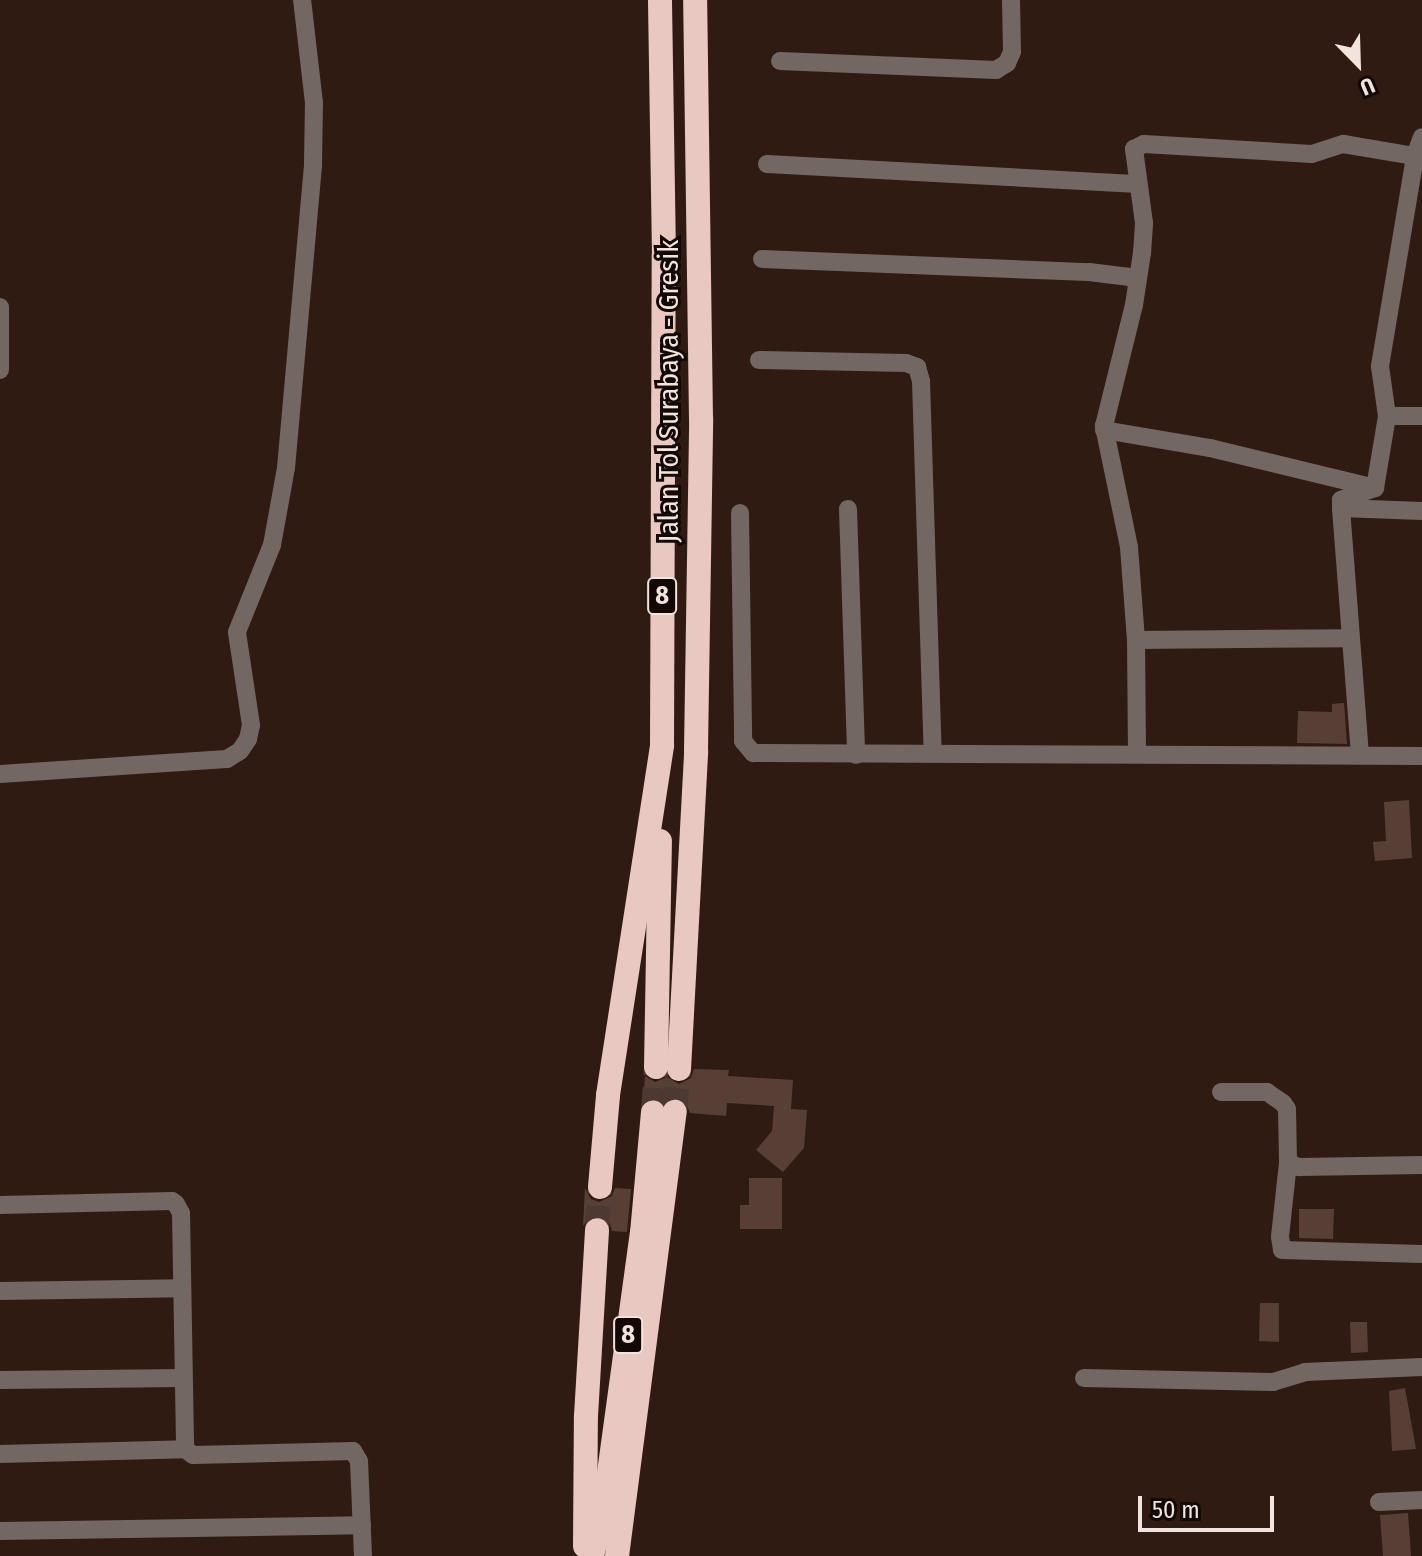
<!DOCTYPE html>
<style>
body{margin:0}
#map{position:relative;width:1422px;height:1556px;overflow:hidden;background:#301b13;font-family:"Fira Sans Condensed",sans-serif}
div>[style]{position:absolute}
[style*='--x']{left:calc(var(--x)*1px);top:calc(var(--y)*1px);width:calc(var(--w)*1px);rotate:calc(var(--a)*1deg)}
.building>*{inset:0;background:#573f35}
.highway-tunnel>*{height:24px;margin-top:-12px;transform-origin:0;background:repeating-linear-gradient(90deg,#4d3931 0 24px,transparent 0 36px)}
.minor>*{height:18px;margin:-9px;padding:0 9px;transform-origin:9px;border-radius:9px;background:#736764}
.highway>*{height:24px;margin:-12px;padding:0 12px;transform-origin:12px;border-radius:12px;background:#e8c8c1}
span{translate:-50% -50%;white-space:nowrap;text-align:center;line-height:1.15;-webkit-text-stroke:6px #120905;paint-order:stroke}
.shield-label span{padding:2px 6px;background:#120905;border:2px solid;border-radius:6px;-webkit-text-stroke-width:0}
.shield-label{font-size:26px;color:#f2e3dd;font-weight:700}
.street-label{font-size:28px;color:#f2e3dd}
.north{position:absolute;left:1318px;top:24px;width:80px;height:80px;-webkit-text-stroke:6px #120905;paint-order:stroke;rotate:157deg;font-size:22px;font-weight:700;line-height:32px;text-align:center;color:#f2e3dd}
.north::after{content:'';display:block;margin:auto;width:28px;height:36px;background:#f2e3dd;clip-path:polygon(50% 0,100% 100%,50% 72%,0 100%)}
.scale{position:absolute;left:1138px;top:1496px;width:136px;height:36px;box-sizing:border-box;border:4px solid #f2e3dd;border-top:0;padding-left:10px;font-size:24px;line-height:28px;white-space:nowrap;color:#f2e3dd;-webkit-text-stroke:6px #120905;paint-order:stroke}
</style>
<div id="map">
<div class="building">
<i style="clip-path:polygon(1344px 703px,1347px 744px,1297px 743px,1298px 711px,1332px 712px,1332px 704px)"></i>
<i style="clip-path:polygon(1409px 800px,1412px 858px,1375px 861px,1373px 842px,1386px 841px,1384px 802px)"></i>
<i style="clip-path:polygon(694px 1069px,729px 1070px,728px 1076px,793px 1080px,791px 1109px,807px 1110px,804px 1148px,783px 1172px,756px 1150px,772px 1131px,774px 1106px,727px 1103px,726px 1116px,690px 1113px,685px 1101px,678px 1097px,664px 1102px,654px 1097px,643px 1101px,645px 1076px,655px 1082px,667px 1077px,679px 1084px,691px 1078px)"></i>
<i style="clip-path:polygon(749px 1178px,782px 1178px,782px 1229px,740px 1229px,740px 1205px,749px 1205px)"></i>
<i style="clip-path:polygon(585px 1188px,591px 1199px,599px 1202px,612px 1196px,615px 1188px,631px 1189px,627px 1232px,612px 1231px,610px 1223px,599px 1215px,590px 1217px,583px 1226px)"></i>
<i style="clip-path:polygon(1299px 1209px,1334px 1209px,1333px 1239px,1299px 1238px)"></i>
<i style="clip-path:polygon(1260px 1303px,1279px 1303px,1279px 1342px,1259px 1341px)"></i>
<i style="clip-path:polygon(1350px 1322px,1367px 1322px,1368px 1352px,1351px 1353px)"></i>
<i style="clip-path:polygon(1405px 1388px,1416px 1449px,1392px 1451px,1389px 1391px)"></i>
<i style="clip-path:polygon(1408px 1513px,1411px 1556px,1383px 1556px,1380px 1515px)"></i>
</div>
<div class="highway-tunnel">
<i style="--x:653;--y:1112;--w:45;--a:-86.2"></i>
<i style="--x:675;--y:1112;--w:43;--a:-84.7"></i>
<i style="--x:597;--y:1230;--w:43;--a:-86"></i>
</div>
<div class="minor">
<i style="--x:780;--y:61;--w:216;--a:2.4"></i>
<i style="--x:996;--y:70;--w:13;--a:-32"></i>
<i style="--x:1007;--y:63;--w:12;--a:-66"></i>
<i style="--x:1012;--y:52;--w:52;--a:-91.1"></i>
<i style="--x:767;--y:164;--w:372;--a:3.1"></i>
<i style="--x:762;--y:259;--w:327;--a:2.3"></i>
<i style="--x:1089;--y:272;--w:49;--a:7"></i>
<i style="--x:0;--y:307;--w:63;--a:90"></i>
<i style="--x:759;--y:360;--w:147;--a:1.2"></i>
<i style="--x:906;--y:363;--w:12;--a:20"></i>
<i style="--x:917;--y:367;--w:15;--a:74"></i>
<i style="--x:921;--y:381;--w:372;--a:88.2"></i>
<i style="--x:1387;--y:416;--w:35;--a:0"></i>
<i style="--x:1104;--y:430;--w:108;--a:9.6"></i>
<i style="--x:1210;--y:448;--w:170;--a:13.6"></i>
<i style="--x:1375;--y:488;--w:73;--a:-80.5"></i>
<i style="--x:1387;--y:416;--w:50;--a:-98"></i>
<i style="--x:1380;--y:366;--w:213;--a:-80.5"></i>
<i style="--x:1415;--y:156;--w:20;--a:-70"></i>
<i style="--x:1375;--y:488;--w:36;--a:161"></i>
<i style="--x:1341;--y:500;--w:8;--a:90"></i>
<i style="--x:1341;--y:508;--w:81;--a:2.1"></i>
<i style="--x:1341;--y:508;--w:248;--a:85.6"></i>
<i style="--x:848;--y:509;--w:246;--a:88.1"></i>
<i style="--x:740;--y:513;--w:228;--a:89.2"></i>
<i style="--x:743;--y:741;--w:16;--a:50"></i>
<i style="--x:753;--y:753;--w:669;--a:0.26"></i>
<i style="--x:1136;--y:640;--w:213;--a:-0.5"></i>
<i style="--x:1137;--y:753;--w:113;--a:-90.5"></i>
<i style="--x:1136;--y:640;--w:93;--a:-94.3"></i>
<i style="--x:1129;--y:547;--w:124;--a:-101.7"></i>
<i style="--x:1104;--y:426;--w:125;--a:-76.1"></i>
<i style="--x:1134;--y:305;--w:53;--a:-81.3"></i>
<i style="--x:1142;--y:253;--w:30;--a:-86"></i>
<i style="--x:1144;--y:223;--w:75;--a:-97.7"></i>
<i style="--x:1134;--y:149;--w:11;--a:-27"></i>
<i style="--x:1144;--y:144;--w:168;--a:3.4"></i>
<i style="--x:1312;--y:154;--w:33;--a:-18"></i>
<i style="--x:1343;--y:144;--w:73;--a:9.5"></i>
<i style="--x:0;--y:774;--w:227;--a:-3.8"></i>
<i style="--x:227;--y:759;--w:15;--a:-32"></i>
<i style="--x:240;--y:751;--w:14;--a:-56"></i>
<i style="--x:248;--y:739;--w:14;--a:-78"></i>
<i style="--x:251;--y:725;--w:94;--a:-98.6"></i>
<i style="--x:237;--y:632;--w:94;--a:-68.1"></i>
<i style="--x:272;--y:545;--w:78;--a:-79.7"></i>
<i style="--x:286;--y:468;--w:305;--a:-84.9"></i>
<i style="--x:313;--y:164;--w:61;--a:-89.1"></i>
<i style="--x:314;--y:103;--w:104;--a:-96.6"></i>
<i style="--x:1221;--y:1092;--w:46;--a:0"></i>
<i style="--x:1267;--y:1092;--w:19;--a:35"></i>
<i style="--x:1283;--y:1103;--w:7;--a:56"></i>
<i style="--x:1287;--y:1109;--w:54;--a:88.9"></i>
<i style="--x:1288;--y:1163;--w:12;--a:20"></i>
<i style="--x:1299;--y:1167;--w:123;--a:-0.9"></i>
<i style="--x:1288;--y:1163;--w:74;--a:96.2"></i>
<i style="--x:1280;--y:1237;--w:13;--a:81"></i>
<i style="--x:1282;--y:1250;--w:140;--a:1.6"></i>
<i style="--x:0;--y:1205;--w:172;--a:-1.3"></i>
<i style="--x:172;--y:1201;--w:5;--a:37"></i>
<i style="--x:176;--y:1204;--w:10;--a:61"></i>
<i style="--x:181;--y:1213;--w:236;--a:89"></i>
<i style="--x:185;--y:1449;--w:10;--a:37"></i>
<i style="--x:193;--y:1455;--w:160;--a:-1.4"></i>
<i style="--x:353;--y:1451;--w:12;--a:59"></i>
<i style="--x:359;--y:1461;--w:95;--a:87.6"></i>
<i style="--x:0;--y:1291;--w:181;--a:-0.9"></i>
<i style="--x:1084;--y:1378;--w:189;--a:1.2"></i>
<i style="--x:1273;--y:1382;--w:34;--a:-17"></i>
<i style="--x:1305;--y:1372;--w:117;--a:-2.4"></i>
<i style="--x:0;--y:1380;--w:183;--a:-0.6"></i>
<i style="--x:0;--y:1454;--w:185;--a:-1.5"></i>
<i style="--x:1379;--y:1502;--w:43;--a:-2.7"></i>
<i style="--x:0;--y:1531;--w:362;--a:-0.9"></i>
</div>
<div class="highway">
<i style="--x:656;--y:1067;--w:226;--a:-89"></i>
<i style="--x:679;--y:1069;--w:319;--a:-86.9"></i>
<i style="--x:696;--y:750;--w:331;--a:-89.1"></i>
<i style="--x:701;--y:419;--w:419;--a:-90.8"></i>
<i style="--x:600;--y:1187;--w:92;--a:-85"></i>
<i style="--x:608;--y:1095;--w:354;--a:-81.2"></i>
<i style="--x:662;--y:745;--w:489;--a:-89.8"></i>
<i style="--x:664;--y:256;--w:256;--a:-90.9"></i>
<i style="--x:585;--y:1546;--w:130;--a:-89.6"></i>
<i style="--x:586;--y:1416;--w:186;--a:-86.6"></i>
<i style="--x:592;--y:1556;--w:56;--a:-76.5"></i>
<i style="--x:605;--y:1502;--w:272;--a:-82.2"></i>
<i style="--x:642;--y:1233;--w:121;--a:-84.8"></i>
<i style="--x:617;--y:1556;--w:448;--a:-82.6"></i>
</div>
<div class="shield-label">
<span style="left:662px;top:596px">8</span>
<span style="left:628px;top:1335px">8</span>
</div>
<div class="street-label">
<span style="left:669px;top:391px;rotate:-90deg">Jalan Tol Surabaya - Gresik</span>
</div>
<div class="north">U</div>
<div class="scale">50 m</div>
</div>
